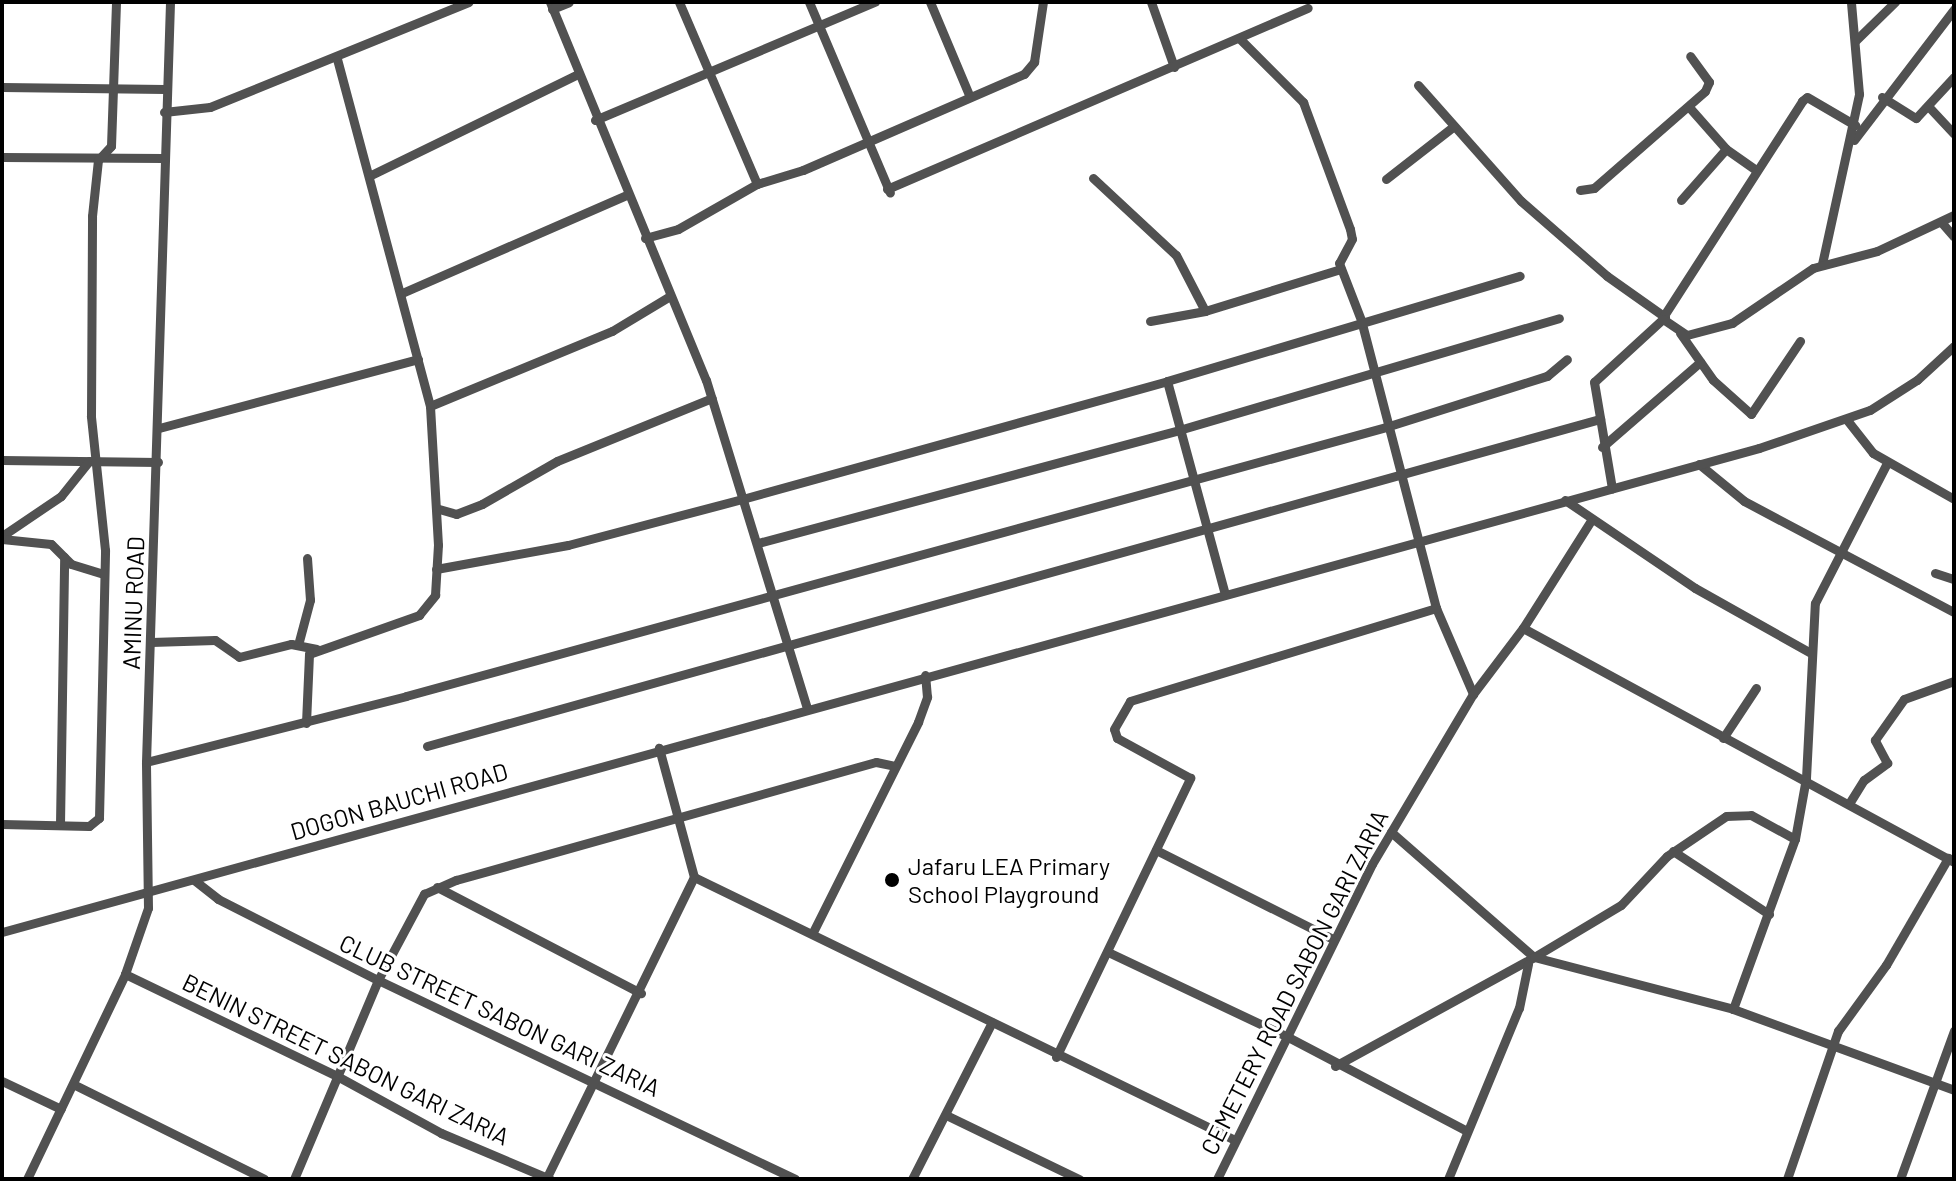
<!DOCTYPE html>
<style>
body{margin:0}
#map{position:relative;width:1956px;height:1181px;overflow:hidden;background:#fff;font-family:Barlow,sans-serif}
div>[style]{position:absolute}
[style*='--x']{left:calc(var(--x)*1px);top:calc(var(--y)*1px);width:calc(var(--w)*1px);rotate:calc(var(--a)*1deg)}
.minor>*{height:9px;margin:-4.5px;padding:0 4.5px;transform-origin:4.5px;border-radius:4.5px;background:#515151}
.dots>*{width:22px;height:22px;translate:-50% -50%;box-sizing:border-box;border:4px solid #fff;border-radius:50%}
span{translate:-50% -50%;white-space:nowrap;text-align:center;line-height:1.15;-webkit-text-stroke:6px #fff;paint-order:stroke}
.street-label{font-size:24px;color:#000}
.poi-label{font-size:24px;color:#000}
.left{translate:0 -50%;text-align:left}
.frame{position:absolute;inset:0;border:4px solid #000;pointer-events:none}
</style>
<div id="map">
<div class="minor">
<i style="--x:550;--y:2;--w:409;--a:67.6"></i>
<i style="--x:706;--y:380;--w:341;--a:72.9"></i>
<i style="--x:679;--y:2;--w:198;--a:66.8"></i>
<i style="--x:809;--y:2;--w:207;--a:67"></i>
<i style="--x:930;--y:2;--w:103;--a:67.2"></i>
<i style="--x:1151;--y:2;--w:69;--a:70.5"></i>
<i style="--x:552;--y:9;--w:18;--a:-22"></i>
<i style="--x:1239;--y:38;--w:91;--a:45"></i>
<i style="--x:1303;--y:102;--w:135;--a:69.7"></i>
<i style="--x:1350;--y:229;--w:10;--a:79"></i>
<i style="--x:1352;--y:239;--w:27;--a:118"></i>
<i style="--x:1339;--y:263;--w:61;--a:68.9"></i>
<i style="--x:1361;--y:320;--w:298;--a:75.4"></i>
<i style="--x:1436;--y:608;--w:94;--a:66.7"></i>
<i style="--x:1855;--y:41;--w:56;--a:-44.3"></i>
<i style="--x:1418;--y:85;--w:155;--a:48.4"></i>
<i style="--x:1521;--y:201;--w:114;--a:41.1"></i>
<i style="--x:1607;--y:276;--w:71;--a:35.3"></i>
<i style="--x:1665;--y:317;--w:96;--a:137.5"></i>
<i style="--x:1594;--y:382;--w:108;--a:80.4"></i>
<i style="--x:2;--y:87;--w:163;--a:0.7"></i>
<i style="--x:1882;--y:97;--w:40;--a:32"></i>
<i style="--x:1916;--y:118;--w:56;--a:-47.2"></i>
<i style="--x:1928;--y:106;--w:38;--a:47"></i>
<i style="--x:1689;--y:107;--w:56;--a:48.6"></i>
<i style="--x:1726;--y:149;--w:37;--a:35"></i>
<i style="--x:164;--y:112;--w:46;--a:-6.2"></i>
<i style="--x:210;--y:107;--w:279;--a:-22.1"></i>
<i style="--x:595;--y:120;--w:304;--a:-22.9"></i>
<i style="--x:1854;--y:140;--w:165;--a:-52.6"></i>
<i style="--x:2;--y:157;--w:161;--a:0.4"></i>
<i style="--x:371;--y:175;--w:228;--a:-26"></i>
<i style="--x:1093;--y:178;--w:113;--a:42.9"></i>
<i style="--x:1176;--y:255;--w:63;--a:62.6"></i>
<i style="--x:1205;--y:311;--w:142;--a:-17.2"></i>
<i style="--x:1386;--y:179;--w:86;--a:-37.9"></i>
<i style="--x:887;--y:189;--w:458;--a:-23.3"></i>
<i style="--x:1580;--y:190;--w:14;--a:-8"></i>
<i style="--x:1594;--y:188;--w:147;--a:-41.1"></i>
<i style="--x:1705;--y:91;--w:10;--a:-66"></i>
<i style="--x:1709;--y:82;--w:32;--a:-126"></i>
<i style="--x:1681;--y:200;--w:68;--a:-48.6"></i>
<i style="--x:1942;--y:223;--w:18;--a:49"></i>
<i style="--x:645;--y:238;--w:34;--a:-15"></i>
<i style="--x:678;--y:229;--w:91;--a:-29.7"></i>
<i style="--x:757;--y:184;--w:48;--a:-16.9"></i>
<i style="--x:803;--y:170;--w:241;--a:-23.5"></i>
<i style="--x:1024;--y:74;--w:16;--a:-50"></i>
<i style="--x:1034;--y:62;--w:61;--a:-81.5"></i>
<i style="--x:1822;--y:264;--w:174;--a:-77.7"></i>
<i style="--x:1859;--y:94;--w:92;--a:-95"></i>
<i style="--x:402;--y:293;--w:244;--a:-23.6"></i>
<i style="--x:1663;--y:317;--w:257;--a:-57.2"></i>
<i style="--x:1802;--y:101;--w:6;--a:-39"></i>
<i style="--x:1807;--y:97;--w:56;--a:30.3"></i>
<i style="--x:1663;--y:319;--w:29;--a:34"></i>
<i style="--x:1687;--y:335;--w:47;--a:-14.9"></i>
<i style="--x:1732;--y:323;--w:98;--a:-34.2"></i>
<i style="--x:1813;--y:268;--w:66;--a:-14.9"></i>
<i style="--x:1877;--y:251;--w:85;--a:-25.1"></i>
<i style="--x:1150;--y:321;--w:56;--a:-10.3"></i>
<i style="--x:1680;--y:333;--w:57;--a:54.9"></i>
<i style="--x:1713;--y:380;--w:51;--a:41.8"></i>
<i style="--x:1751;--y:414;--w:88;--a:-56.1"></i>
<i style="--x:1167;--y:381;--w:221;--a:74.8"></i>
<i style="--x:430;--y:406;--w:197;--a:-22.4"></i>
<i style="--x:612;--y:331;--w:68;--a:-31.1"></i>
<i style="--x:1847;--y:420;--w:42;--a:51.8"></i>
<i style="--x:1873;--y:453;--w:93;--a:29.6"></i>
<i style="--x:159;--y:428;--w:268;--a:-14.9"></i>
<i style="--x:1602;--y:447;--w:130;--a:-40.9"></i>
<i style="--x:2;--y:460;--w:156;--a:0.7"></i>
<i style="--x:1699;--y:464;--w:58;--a:39.4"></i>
<i style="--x:1744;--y:501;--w:238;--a:27.9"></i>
<i style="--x:1565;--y:500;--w:157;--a:34.1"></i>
<i style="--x:1695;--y:588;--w:131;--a:29.3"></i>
<i style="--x:439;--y:509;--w:18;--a:16"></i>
<i style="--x:456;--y:514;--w:28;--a:-21"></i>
<i style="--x:482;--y:504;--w:86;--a:-29.8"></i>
<i style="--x:557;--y:461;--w:167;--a:-22.1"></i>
<i style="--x:2;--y:536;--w:71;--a:-34.1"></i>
<i style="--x:61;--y:496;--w:45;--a:-51.3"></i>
<i style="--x:2;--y:539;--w:49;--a:5.8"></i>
<i style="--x:51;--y:544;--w:28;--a:45"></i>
<i style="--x:71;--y:564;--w:34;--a:17"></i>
<i style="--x:758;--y:543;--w:436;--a:-15"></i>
<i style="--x:1179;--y:430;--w:396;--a:-16.4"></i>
<i style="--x:436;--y:569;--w:134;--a:-10.3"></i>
<i style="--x:568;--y:545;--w:184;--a:-14.8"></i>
<i style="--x:746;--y:498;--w:437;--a:-15.5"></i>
<i style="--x:1167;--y:381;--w:368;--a:-16.6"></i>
<i style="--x:1935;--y:573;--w:20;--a:18"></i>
<i style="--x:1523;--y:628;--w:490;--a:28.5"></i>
<i style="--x:151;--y:642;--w:64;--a:-1.8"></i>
<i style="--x:215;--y:640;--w:29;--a:35"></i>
<i style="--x:239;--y:657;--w:54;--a:-14"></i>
<i style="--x:291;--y:644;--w:26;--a:11"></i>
<i style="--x:298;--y:645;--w:47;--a:-75.1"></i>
<i style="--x:310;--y:600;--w:42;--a:-94.1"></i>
<i style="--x:306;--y:723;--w:69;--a:-87.5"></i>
<i style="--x:309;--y:654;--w:117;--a:-19.5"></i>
<i style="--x:419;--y:615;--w:26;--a:-51"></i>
<i style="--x:435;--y:595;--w:50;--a:-86.6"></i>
<i style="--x:438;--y:545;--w:139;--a:-93.3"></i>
<i style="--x:430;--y:406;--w:360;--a:-105"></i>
<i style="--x:1723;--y:738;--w:60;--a:-56.6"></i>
<i style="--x:427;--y:746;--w:1218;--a:-15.58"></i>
<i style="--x:146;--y:762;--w:268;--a:-14.2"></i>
<i style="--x:406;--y:696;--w:1016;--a:-15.35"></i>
<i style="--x:1386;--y:427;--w:169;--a:-17.6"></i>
<i style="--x:1547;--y:376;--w:26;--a:-40"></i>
<i style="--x:1850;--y:802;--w:26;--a:-58"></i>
<i style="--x:1864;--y:780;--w:29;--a:-36"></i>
<i style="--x:1887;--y:763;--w:26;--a:-118"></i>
<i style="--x:1875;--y:740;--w:50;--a:-54.7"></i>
<i style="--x:1904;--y:699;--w:53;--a:-19.8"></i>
<i style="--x:2;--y:824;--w:87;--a:1.3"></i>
<i style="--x:89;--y:826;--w:13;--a:-39"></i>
<i style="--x:99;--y:818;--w:268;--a:-88.7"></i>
<i style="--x:105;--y:550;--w:135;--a:-96"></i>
<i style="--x:91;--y:416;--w:200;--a:-89.7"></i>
<i style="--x:92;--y:216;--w:56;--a:-83.9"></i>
<i style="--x:98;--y:160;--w:19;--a:-47"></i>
<i style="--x:111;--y:146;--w:144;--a:-88"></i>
<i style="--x:60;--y:824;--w:267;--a:-89.1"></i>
<i style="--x:1391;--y:832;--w:190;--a:41.2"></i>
<i style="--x:1534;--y:957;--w:101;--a:-30.9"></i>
<i style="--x:1621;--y:905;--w:67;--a:-46.8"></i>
<i style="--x:1667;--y:856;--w:71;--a:-34.1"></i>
<i style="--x:1726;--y:816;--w:25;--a:-2"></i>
<i style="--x:1751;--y:815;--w:50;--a:28.6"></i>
<i style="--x:1156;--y:850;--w:198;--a:26.7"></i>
<i style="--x:1673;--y:851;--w:115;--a:33.3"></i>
<i style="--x:694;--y:877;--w:602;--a:25.93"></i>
<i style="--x:194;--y:880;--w:31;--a:38"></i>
<i style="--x:218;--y:899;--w:179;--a:26.9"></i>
<i style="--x:378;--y:980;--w:462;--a:25.5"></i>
<i style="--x:437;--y:887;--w:230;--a:27.5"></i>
<i style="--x:2;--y:932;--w:1822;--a:-15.4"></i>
<i style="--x:1759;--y:448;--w:117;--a:-18.9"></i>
<i style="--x:1870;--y:410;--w:56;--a:-32.6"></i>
<i style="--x:1917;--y:380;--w:50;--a:-42.6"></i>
<i style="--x:813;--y:932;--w:235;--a:-63.4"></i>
<i style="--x:918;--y:722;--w:27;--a:-70"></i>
<i style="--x:927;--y:697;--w:22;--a:-95"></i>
<i style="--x:1108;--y:952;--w:199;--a:25.3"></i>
<i style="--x:1288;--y:1037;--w:200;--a:27.7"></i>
<i style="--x:125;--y:974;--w:235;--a:25.7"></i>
<i style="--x:337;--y:1076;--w:119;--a:28.7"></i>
<i style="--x:441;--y:1133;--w:118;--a:22.9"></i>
<i style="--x:1733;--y:1009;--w:181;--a:-70"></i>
<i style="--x:1795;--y:839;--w:62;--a:-79.8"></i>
<i style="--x:1806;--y:778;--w:175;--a:-87.1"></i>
<i style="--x:1815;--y:603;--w:157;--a:-62.8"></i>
<i style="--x:1056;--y:1057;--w:310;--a:-64.3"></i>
<i style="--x:1190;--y:778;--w:83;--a:-151.3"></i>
<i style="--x:1117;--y:738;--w:9;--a:-108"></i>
<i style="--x:1114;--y:729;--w:32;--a:-60"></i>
<i style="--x:1130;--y:701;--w:320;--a:-16.9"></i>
<i style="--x:1335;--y:1066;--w:227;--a:-28.7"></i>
<i style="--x:1534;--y:957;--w:206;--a:14.6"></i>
<i style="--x:1733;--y:1009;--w:235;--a:20.1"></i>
<i style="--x:2;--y:1081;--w:65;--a:25.4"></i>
<i style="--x:75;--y:1085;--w:211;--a:26.4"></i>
<i style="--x:946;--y:1115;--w:148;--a:25.7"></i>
<i style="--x:27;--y:1179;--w:227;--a:-64.4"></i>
<i style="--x:125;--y:974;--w:70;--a:-70.8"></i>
<i style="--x:148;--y:908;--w:146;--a:-90.8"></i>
<i style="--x:146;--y:762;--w:760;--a:-88.19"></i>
<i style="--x:294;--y:1179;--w:216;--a:-67.1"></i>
<i style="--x:378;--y:980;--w:98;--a:-61.9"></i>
<i style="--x:424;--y:894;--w:35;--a:-24"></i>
<i style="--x:456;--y:880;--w:436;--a:-15.7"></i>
<i style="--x:876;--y:762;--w:19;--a:12"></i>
<i style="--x:546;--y:1179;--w:336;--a:-63.9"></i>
<i style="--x:694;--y:877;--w:134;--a:-105.2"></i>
<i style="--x:912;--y:1179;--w:176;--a:-63"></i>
<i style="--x:1217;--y:1179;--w:351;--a:-63.8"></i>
<i style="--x:1372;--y:864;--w:198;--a:-59.3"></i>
<i style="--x:1473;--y:694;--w:83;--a:-52.9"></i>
<i style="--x:1523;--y:628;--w:125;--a:-57.7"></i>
<i style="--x:1448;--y:1179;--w:185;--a:-67.5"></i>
<i style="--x:1519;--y:1008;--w:45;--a:-78.4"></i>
<i style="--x:1787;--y:1179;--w:157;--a:-71"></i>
<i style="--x:1838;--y:1031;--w:82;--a:-54"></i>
<i style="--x:1886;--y:965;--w:124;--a:-59.9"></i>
<i style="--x:1900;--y:1179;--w:158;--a:-70"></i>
</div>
<div class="dots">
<i style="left:892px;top:880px;background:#000"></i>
</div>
<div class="street-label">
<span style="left:133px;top:603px;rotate:-88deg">AMINU ROAD</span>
<span style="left:399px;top:801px;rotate:-16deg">DOGON BAUCHI ROAD</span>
<span style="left:1294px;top:982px;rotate:-63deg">CEMETERY ROAD SABON GARI ZARIA</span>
<span style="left:500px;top:1015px;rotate:25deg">CLUB STREET SABON GARI ZARIA</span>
<span style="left:346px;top:1059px;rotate:26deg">BENIN STREET SABON GARI ZARIA</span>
</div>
<div class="poi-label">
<span class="left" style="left:908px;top:880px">Jafaru LEA Primary<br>School Playground</span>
</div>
<div class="frame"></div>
</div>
